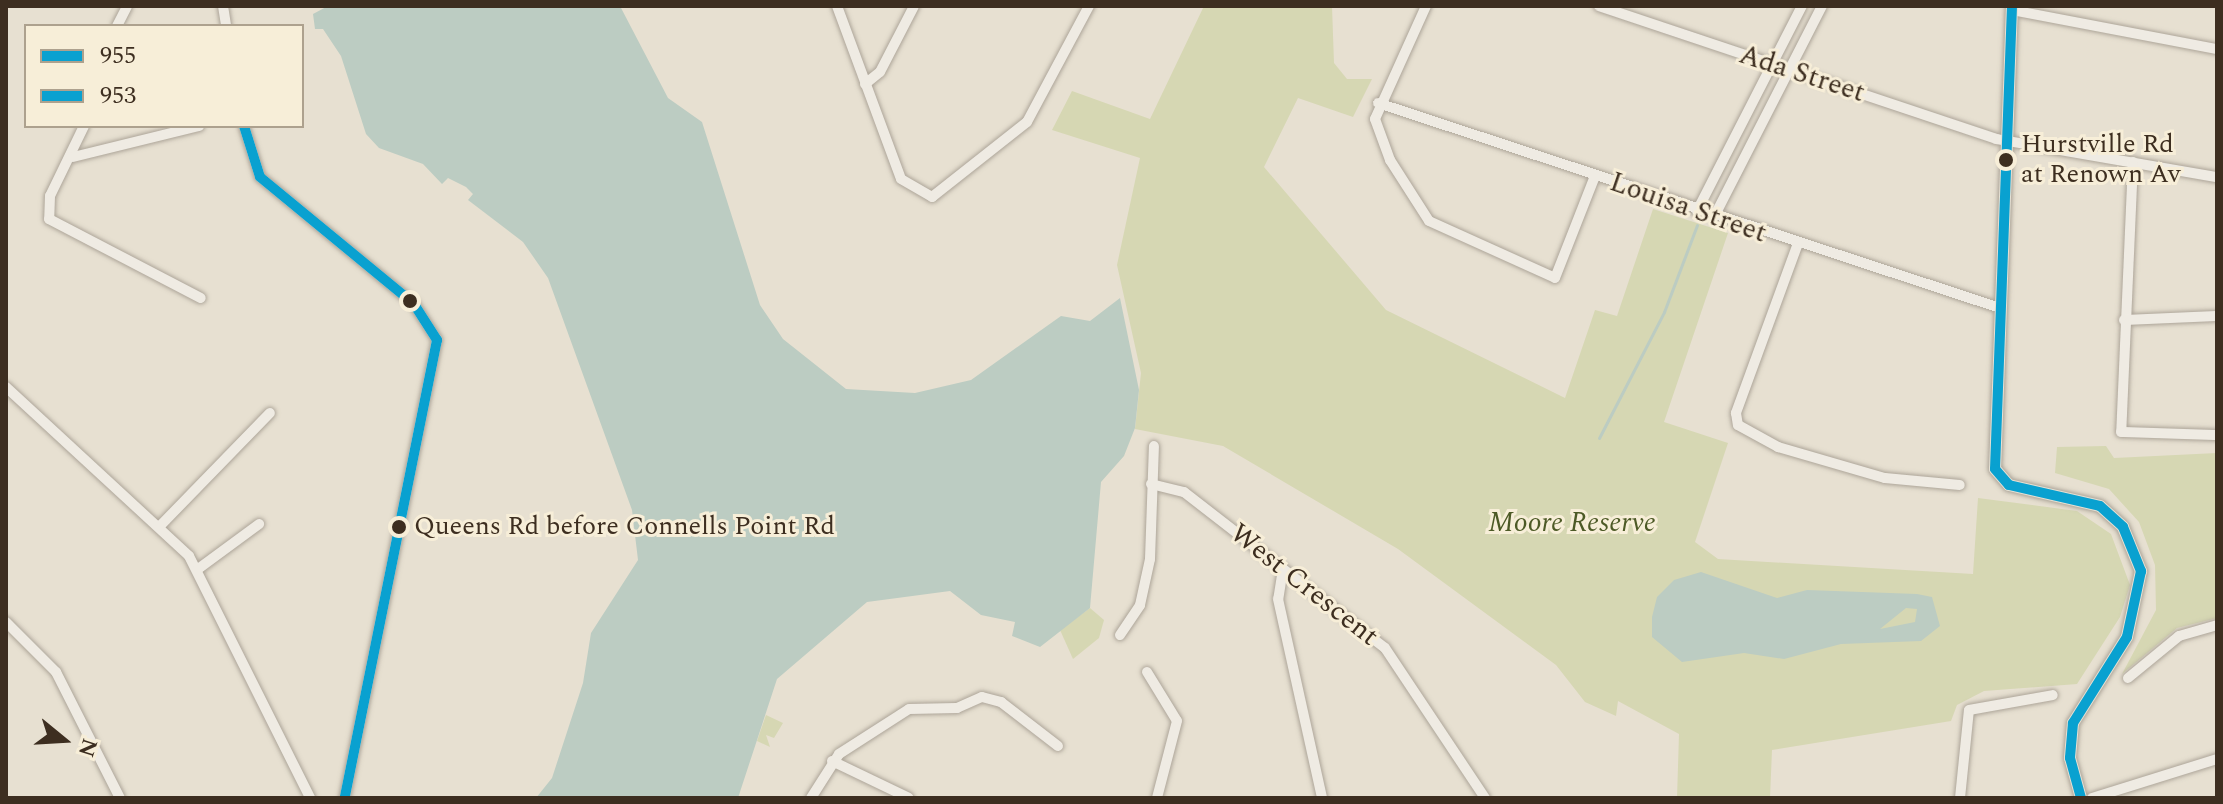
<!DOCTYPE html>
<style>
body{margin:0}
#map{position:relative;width:2223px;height:804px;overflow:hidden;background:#e7e0d1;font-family:Spectral,serif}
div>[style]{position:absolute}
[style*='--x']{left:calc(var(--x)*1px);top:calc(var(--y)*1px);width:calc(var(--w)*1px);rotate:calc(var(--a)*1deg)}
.green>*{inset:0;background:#d6d7b3}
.water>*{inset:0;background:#bcccc2}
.stream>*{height:3px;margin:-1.5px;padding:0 1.5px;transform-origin:1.5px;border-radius:1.5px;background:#bcccc2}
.roads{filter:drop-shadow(0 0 2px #ada599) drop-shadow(0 0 2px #ada599)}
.minor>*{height:10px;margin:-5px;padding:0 5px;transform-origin:5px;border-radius:5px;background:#efebe3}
.major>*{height:12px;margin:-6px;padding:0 6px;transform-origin:6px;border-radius:6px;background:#e6e1d4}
.bus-1>*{height:10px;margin:-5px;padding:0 5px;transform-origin:5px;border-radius:5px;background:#09a1d0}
.bus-2>*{height:10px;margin:-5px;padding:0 5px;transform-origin:5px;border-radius:5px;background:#09a1d0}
.dots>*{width:22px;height:22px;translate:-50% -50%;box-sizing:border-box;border:4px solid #f7eed8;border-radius:50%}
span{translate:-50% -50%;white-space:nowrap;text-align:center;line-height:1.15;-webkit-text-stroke:6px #f7eed8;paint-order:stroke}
.bus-label{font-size:26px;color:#3d2e20}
.left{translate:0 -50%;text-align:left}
.street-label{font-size:28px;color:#3d2e20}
.park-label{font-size:28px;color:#4d5a26;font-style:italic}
.frame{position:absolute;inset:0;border:8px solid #3d2e20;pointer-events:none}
.legend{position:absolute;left:24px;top:24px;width:280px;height:104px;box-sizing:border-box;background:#f7eed8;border:2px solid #ada18e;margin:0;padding:10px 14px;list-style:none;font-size:24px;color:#3d2e20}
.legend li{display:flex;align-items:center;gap:16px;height:40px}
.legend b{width:40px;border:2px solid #ada18e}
.north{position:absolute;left:24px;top:700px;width:80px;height:80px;-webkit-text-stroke:6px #f7eed8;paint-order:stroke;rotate:108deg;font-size:22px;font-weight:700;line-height:32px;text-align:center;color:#3d2e20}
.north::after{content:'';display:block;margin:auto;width:28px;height:36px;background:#3d2e20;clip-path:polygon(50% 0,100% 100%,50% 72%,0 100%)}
</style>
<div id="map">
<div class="green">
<i style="clip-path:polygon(1204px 6px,1332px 6px,1334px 63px,1347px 79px,1372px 79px,1353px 117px,1298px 98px,1264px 167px,1386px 310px,1565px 398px,1595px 310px,1617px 316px,1653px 209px,1728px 233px,1664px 422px,1728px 443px,1695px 542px,1718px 559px,1973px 574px,1978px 498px,2077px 511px,2111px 534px,2130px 585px,2120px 617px,2077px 684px,1984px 691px,1957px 705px,1951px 721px,1772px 750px,1770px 798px,1677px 798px,1679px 734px,1618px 701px,1616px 716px,1585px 702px,1556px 665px,1398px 549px,1223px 446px,1135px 429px,1141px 373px,1117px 265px,1140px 158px,1052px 130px,1072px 91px,1150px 119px)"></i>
<i style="clip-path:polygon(2106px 446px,2114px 458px,2217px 453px,2217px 618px,2177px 628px,2122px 674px,2156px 610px,2155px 565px,2139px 522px,2109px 489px,2055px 473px,2057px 447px)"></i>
<i style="clip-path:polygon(1090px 608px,1104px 620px,1099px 638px,1073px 659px,1060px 630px)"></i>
<i style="clip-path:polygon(766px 715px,783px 723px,774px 738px,766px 735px,770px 747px,757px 741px)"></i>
</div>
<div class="water">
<i style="clip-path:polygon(328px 6px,620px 6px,668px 98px,702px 122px,760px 305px,783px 339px,846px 389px,915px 393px,971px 380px,1061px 316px,1090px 321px,1120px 298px,1139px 390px,1135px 428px,1124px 456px,1101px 482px,1090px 608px,1040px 647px,1012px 636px,1015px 622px,981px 615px,950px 591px,867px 602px,777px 679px,738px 798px,536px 798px,552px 778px,583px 683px,591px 633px,638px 560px,632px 510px,548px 278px,523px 242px,468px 200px,473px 194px,466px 187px,448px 178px,442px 184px,423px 164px,379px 148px,366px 134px,341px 56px,323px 29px,315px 29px,313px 14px)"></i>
<i style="clip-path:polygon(evenodd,1701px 572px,1777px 598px,1807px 590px,1917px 594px,1932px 597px,1940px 626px,1921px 641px,1841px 644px,1784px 659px,1744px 653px,1682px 662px,1652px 637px,1652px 617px,1657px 597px,1674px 580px,1701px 572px,1906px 608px,1917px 609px,1915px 622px,1880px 629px,1906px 608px)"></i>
</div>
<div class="stream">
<i style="--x:1599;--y:438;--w:142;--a:-62.7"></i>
<i style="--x:1664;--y:312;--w:93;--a:-69.2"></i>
</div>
<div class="roads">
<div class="minor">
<i style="--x:223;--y:6;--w:20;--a:81"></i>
<i style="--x:837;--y:6;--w:184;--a:69.7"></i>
<i style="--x:901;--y:179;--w:36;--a:30"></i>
<i style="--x:932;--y:197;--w:121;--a:-38.3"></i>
<i style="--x:1027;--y:122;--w:132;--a:-61.9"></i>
<i style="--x:1426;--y:6;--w:124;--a:114.3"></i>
<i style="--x:1375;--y:119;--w:44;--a:69.9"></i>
<i style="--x:1390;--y:160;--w:72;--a:57.4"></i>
<i style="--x:1429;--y:221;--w:138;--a:24.3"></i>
<i style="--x:1555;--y:278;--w:110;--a:-68.6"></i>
<i style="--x:1599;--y:6;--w:419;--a:18.5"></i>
<i style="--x:1996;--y:139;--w:224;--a:9.8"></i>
<i style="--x:2012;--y:10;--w:209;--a:10.8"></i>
<i style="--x:117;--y:26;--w:22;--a:-63"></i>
<i style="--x:865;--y:84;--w:19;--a:-39"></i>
<i style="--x:880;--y:72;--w:74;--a:-62.7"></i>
<i style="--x:1378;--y:103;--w:655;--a:18.24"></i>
<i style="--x:84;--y:126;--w:78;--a:115.9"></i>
<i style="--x:50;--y:196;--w:23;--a:92"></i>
<i style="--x:49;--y:219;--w:171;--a:27.5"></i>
<i style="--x:244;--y:126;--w:53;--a:72.6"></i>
<i style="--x:260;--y:177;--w:200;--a:39.5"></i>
<i style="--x:414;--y:304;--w:43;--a:57.4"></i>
<i style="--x:437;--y:340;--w:467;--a:101.4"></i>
<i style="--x:73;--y:157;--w:130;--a:-13.8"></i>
<i style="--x:2133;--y:162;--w:270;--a:92.5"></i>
<i style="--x:2121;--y:432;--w:96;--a:1.8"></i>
<i style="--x:1697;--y:211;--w:230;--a:-62.9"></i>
<i style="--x:1714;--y:217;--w:237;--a:-62.9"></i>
<i style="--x:1797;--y:246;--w:178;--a:110.1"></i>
<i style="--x:1736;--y:413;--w:12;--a:81"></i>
<i style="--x:1738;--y:425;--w:46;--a:28.8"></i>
<i style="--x:1778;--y:447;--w:111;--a:16.2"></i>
<i style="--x:1885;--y:478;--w:75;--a:5.3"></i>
<i style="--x:2124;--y:320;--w:93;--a:-2.5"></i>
<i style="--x:6;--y:387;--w:249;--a:42.7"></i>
<i style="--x:189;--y:556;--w:271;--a:63.4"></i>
<i style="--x:1151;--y:484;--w:34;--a:14"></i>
<i style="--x:1184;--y:492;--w:254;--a:37.8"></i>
<i style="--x:1385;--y:648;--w:180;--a:56.3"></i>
<i style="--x:159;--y:527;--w:159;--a:-45.8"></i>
<i style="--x:198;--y:569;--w:76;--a:-36.4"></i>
<i style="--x:1283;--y:569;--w:30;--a:99"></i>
<i style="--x:1278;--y:599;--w:204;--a:77.5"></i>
<i style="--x:6;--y:622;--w:71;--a:45"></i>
<i style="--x:56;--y:672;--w:141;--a:63.1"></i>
<i style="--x:1120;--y:635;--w:36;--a:-56"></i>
<i style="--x:1140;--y:605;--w:47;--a:-77.7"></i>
<i style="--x:1150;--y:559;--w:113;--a:-88"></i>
<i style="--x:1147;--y:672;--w:57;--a:58.5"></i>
<i style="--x:1177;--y:721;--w:80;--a:104.6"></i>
<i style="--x:2128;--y:678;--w:66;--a:-39.5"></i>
<i style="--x:2179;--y:636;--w:40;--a:-16"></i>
<i style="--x:832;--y:761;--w:85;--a:25.7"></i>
<i style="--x:811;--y:798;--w:52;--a:-57.5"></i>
<i style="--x:839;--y:754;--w:83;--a:-32.7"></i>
<i style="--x:909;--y:709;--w:48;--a:-1.2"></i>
<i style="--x:957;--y:708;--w:27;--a:-24"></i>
<i style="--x:982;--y:697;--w:20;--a:15"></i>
<i style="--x:1001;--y:702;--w:72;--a:37.7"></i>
<i style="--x:1960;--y:798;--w:88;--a:-84.2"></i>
<i style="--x:1969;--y:710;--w:85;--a:-10.1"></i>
<i style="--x:2092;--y:798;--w:131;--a:-17.3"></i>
</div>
<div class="major">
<i style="--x:2012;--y:6;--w:463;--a:92.1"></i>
<i style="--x:1995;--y:469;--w:21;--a:49"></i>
<i style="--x:2009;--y:485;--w:93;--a:13"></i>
<i style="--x:2100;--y:506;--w:31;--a:42"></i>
<i style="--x:2123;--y:527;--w:48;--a:67.8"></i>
<i style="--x:2141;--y:571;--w:67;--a:102"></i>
<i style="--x:2127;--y:637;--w:102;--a:122.1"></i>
<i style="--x:2073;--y:723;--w:35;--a:95"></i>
<i style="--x:2070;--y:758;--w:41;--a:74.6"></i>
</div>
</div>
<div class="bus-1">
<i style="--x:2012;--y:6;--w:463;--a:92.1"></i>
<i style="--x:1995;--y:469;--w:21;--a:49"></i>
<i style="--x:2009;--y:485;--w:93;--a:13"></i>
<i style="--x:2100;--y:506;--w:31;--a:42"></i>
<i style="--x:2123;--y:527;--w:48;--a:67.8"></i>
<i style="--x:2141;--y:571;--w:67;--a:102"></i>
<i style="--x:2127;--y:637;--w:102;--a:122.1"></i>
<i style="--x:2073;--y:723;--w:35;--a:95"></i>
<i style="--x:2070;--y:758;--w:41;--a:74.6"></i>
</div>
<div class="bus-2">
<i style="--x:244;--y:126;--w:53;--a:72.6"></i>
<i style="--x:260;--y:177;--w:200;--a:39.5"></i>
<i style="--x:414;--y:304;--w:43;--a:57.4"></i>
<i style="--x:437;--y:340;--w:467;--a:101.4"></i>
</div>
<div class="dots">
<i style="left:2006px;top:160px;background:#3d2e20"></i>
<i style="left:410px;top:301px;background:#3d2e20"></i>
<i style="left:399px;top:527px;background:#3d2e20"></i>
</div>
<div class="bus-label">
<span class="left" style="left:2021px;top:160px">Hurstville Rd<br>at Renown Av</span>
<span class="left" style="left:414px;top:527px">Queens Rd before Connells Point Rd</span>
</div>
<div class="street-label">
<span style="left:1802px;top:74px;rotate:18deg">Ada Street</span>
<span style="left:1688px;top:208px;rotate:19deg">Louisa Street</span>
<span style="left:1304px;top:585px;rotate:38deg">West Crescent</span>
</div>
<div class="park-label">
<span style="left:1572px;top:523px">Moore Reserve</span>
</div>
<div class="frame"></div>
<ul class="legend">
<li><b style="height:10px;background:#09a1d0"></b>955</li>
<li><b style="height:10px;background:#09a1d0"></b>953</li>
</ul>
<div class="north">N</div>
</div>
